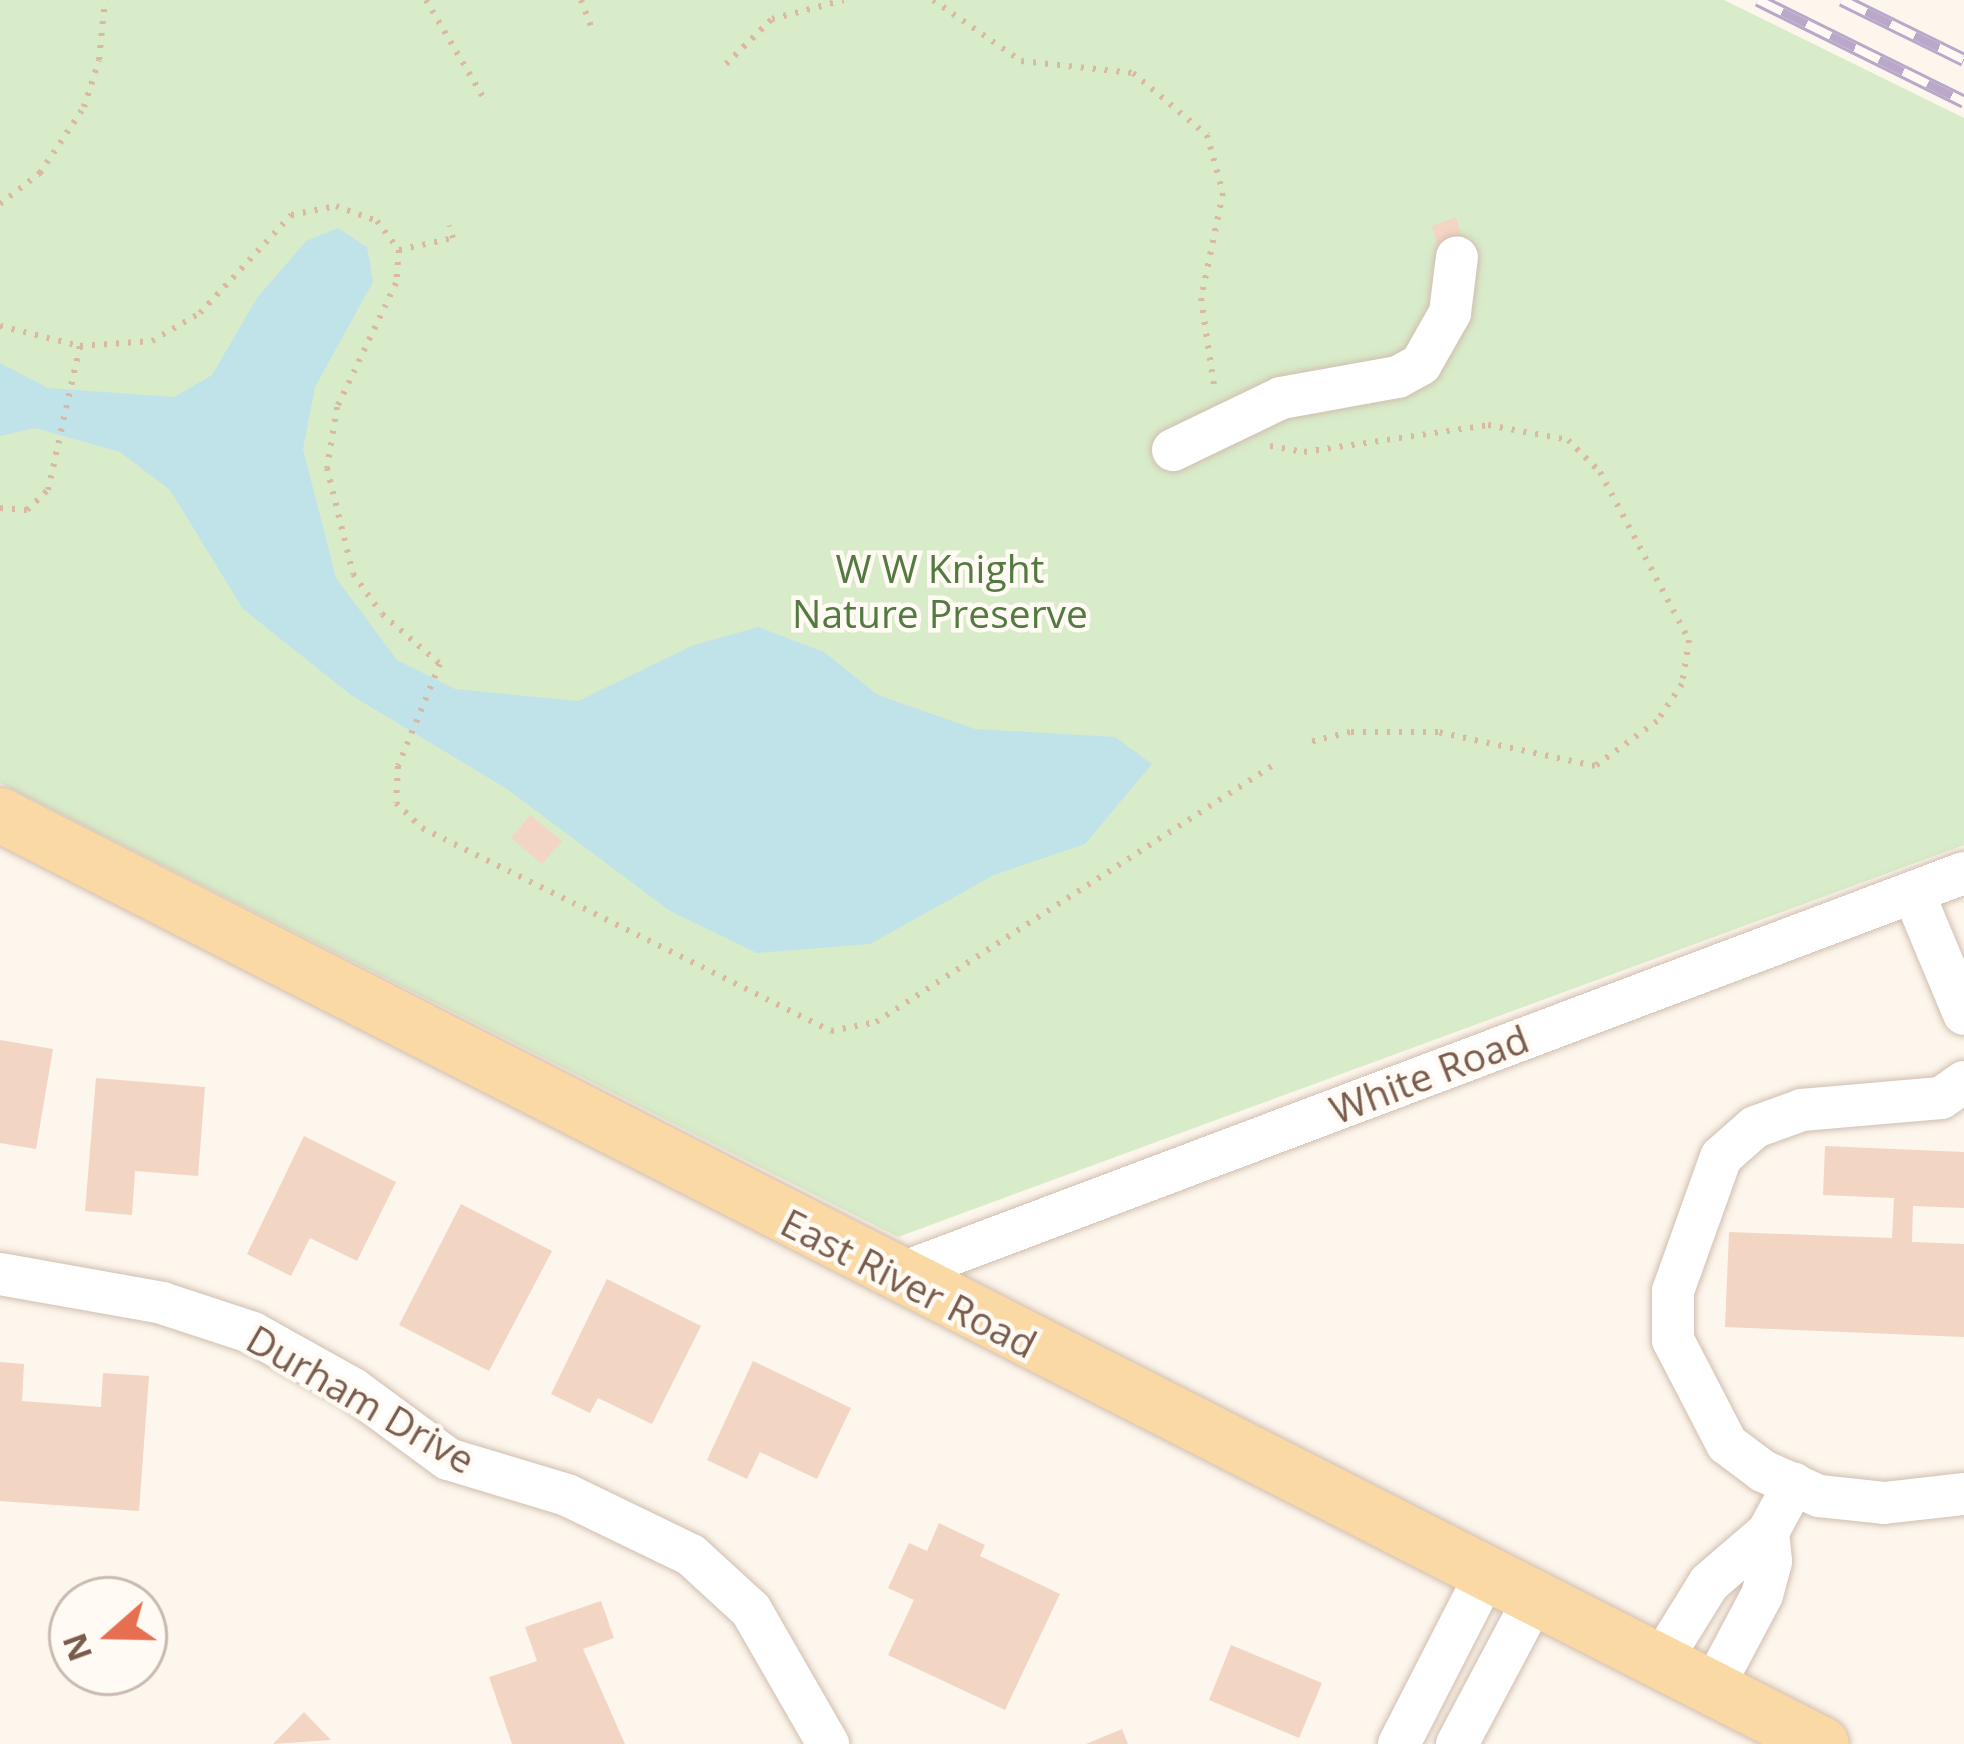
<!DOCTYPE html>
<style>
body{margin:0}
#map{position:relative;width:1964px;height:1744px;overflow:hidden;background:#fdf6ec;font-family:"Open Sans",sans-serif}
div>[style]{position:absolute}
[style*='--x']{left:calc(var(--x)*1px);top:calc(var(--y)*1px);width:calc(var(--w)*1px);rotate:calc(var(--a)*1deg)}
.green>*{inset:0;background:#d8ecc9}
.water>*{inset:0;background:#bfe3e8}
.building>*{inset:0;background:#f3d5c3}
.path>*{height:6px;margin-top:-3px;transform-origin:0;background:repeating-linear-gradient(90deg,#d9b8a5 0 3px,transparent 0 12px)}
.roads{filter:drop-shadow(0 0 3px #d1beb0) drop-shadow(0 0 3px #d1beb0)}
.minor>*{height:42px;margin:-21px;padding:0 21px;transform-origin:21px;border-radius:21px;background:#fff}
.major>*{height:54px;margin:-27px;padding:0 27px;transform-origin:27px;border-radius:27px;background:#fbd9a5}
.rail>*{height:14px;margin-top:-7px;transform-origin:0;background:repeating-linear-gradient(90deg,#fffaf3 0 27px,#b9a8c9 0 54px);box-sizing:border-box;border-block:3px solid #b9a8c9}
span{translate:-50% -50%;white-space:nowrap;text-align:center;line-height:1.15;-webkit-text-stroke:9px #fffaf3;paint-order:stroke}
.park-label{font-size:39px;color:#537a41}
.street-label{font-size:39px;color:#7a5c4d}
.north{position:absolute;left:48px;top:1576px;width:120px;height:120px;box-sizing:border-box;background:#fffaf3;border:3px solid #cabbb1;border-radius:50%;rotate:250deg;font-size:33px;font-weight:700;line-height:48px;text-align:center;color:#7a5c4d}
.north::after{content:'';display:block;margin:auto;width:42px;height:54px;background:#e76f51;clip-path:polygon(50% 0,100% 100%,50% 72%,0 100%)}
</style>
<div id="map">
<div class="green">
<i style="clip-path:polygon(0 0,1724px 0,1964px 118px,1964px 845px,898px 1237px,0 783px)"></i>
</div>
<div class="water">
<i style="clip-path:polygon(338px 228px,367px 247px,373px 282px,315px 387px,303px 449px,336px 578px,397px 660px,455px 689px,578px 701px,694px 645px,758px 627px,824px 652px,878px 695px,975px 729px,1115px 737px,1152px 764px,1085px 844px,994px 875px,870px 944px,757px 953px,670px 911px,507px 789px,351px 695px,243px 609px,170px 490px,120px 452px,35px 428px,0 436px,0 363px,48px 388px,174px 397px,212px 375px,257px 298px,306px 241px)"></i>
</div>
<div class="building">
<i style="clip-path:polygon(1456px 217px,1466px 255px,1442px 261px,1432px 226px)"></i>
<i style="clip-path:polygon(530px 815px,562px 841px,542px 864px,511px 838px)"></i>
<i style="clip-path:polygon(0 1040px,53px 1049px,36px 1149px,0 1143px)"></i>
<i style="clip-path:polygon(96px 1078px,205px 1087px,198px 1176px,135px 1171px,132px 1215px,85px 1211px)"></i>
<i style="clip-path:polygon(304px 1136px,396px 1182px,357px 1261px,310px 1238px,291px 1276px,247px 1254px)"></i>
<i style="clip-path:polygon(1825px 1146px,1964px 1152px,1964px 1208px,1913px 1206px,1912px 1242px,1964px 1244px,1964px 1337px,1725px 1327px,1729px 1232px,1892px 1238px,1894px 1198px,1823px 1195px)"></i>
<i style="clip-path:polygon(461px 1204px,552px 1251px,489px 1371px,399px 1325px)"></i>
<i style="clip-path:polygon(607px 1279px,701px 1326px,652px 1424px,598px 1398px,590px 1413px,551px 1394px)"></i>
<i style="clip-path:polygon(753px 1361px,851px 1408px,817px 1479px,760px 1452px,747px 1479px,707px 1460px)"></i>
<i style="clip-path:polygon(0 1362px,24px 1364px,22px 1401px,101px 1407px,103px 1373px,149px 1376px,139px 1511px,0 1501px)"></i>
<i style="clip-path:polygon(939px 1523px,985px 1545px,980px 1556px,1060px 1594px,1005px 1710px,888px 1655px,914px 1600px,888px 1588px,909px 1543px,927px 1551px)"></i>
<i style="clip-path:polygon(601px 1601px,614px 1638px,583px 1649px,625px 1744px,512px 1744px,489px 1677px,537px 1661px,525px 1627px)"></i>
<i style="clip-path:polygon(1231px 1645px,1322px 1683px,1299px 1738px,1209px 1700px)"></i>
<i style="clip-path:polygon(304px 1712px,331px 1740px,273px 1744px)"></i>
<i style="clip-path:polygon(1122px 1729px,1128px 1744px,1086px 1744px)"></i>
</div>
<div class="path">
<i style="--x:426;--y:0;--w:116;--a:59.5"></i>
<i style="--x:581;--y:0;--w:30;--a:69"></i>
<i style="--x:933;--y:0;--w:107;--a:34.7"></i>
<i style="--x:1021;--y:61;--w:113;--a:6.1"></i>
<i style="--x:1133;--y:73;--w:97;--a:40"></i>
<i style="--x:1207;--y:135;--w:60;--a:74.6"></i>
<i style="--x:1223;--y:193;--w:107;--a:101.8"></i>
<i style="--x:1201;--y:298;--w:89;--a:81.6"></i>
<i style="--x:726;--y:64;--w:64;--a:-44.4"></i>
<i style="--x:772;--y:19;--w:74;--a:-14.8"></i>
<i style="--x:0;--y:204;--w:51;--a:-37.8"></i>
<i style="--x:40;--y:173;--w:79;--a:-56.3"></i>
<i style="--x:84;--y:107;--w:49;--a:-72.3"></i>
<i style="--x:99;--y:60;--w:60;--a:-84.3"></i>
<i style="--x:399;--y:250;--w:55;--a:-12.5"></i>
<i style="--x:453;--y:238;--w:13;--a:-108"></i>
<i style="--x:0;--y:326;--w:82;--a:14"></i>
<i style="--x:80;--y:346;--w:72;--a:-4"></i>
<i style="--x:152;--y:341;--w:56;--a:-30.3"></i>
<i style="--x:200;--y:313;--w:134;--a:-47.1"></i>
<i style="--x:291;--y:215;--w:46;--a:-11.3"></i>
<i style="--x:336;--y:206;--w:44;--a:20.1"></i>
<i style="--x:377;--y:221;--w:36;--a:53"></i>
<i style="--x:399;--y:250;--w:33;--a:95"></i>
<i style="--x:396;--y:283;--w:137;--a:115.4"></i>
<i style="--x:337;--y:407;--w:62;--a:99.3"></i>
<i style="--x:327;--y:468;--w:109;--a:76.2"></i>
<i style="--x:353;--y:574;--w:49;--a:54.1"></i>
<i style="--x:382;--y:614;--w:77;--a:40.8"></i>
<i style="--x:440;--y:664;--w:110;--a:112.4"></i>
<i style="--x:398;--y:766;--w:37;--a:93"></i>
<i style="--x:396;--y:803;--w:36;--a:44"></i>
<i style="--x:422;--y:828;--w:457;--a:26.4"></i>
<i style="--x:831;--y:1031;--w:46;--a:-11.3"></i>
<i style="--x:876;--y:1022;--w:471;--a:-32.9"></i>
<i style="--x:1270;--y:446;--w:35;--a:10"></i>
<i style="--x:1304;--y:452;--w:186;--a:-8.3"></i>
<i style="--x:1488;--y:425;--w:81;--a:10.6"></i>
<i style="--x:1568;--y:440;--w:45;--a:45"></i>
<i style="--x:1600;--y:472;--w:190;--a:62.1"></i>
<i style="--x:1689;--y:640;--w:45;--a:99"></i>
<i style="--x:1682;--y:684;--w:45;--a:124"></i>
<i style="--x:1657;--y:721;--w:77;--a:144"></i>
<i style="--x:1595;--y:766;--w:161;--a:-167.8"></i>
<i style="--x:1438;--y:732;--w:88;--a:180"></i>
<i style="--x:1350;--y:732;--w:41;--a:166"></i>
<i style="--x:0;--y:508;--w:27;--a:4"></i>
<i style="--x:27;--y:510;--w:29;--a:-44"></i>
<i style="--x:48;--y:490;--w:148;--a:-77.5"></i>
</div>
<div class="roads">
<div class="minor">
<i style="--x:1173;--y:450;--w:120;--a:-25.7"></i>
<i style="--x:1281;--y:398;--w:119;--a:-10.2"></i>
<i style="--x:1398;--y:377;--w:26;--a:-29"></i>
<i style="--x:1421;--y:364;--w:59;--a:-60.4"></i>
<i style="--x:1450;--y:313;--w:56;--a:-82.9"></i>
<i style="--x:1913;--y:892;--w:132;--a:67.3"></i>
<i style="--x:1964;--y:1082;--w:28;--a:145"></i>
<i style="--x:1941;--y:1098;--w:140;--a:175.1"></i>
<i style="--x:1802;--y:1110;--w:50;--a:160.1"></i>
<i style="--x:1755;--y:1127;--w:45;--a:138.6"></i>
<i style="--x:1721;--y:1157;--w:142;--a:109.7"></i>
<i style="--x:1673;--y:1291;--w:49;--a:90"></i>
<i style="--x:1673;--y:1340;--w:117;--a:62.6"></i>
<i style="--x:1727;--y:1444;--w:45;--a:36.9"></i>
<i style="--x:1763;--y:1471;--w:61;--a:24.1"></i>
<i style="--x:1819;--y:1496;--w:65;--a:6.1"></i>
<i style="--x:1884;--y:1503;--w:81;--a:-6.4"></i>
<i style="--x:0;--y:1274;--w:165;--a:10.1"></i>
<i style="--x:162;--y:1303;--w:96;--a:18.2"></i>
<i style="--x:253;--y:1333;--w:115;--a:29.2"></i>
<i style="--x:353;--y:1389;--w:118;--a:36.4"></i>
<i style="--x:448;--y:1459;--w:124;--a:16.8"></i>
<i style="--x:567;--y:1495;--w:138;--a:25.8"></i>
<i style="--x:691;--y:1555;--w:81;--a:42.5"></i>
<i style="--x:751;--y:1610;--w:155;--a:60.1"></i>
<i style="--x:894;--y:1276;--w:1143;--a:-20.64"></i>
<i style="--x:1660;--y:1662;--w:93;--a:-58.2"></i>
<i style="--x:1709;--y:1583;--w:78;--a:-40.8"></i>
<i style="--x:1768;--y:1532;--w:55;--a:-61.6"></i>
<i style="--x:1712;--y:1689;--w:106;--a:-62"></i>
<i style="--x:1762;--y:1595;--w:35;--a:-75"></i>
<i style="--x:1771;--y:1561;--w:29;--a:-96"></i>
<i style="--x:1399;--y:1744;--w:189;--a:-62.9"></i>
<i style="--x:1457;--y:1744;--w:162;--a:-62"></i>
</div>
<div class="major">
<i style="--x:0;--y:815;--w:2045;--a:27.02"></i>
</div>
</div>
<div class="rail">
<i style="--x:1758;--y:0;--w:230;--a:26.3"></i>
<i style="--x:1842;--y:0;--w:136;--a:26.2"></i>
</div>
<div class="park-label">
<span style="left:940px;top:591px">W W Knight<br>Nature Preserve</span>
</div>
<div class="street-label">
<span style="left:1429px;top:1074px;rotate:-21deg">White Road</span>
<span style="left:909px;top:1283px;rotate:27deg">East River Road</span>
<span style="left:361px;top:1399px;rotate:30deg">Durham Drive</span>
</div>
<div class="north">N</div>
</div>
